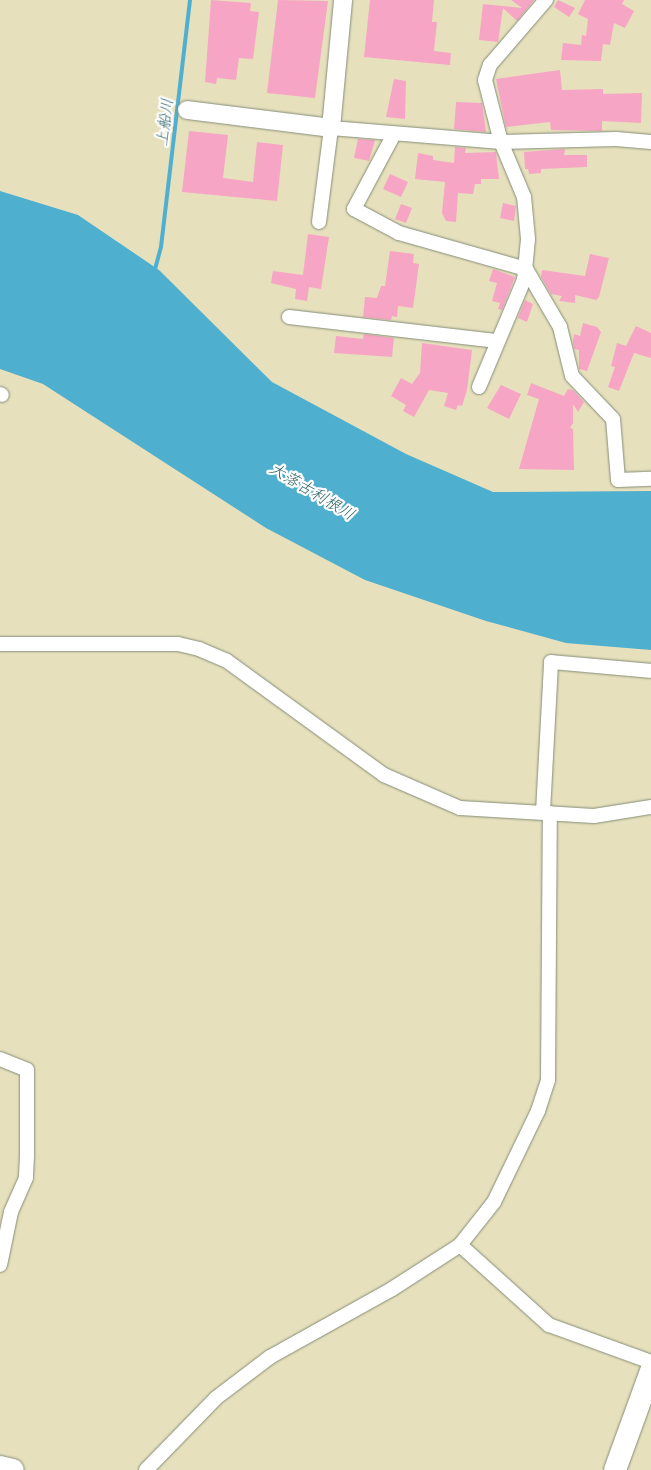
<!DOCTYPE html>
<meta charset="utf-8">
<style>
body{margin:0}
#map{position:relative;width:651px;height:1470px;overflow:hidden;background:#e7e0bd;font-family:"Playpen Sans","Klee One",sans-serif}
div>[style]{position:absolute}
[style*='--x']{left:calc(var(--x)*1px);top:calc(var(--y)*1px);width:calc(var(--w)*1px);rotate:calc(var(--a)*1deg)}
.water>*{inset:0;background:#4fafce}
.stream>*{height:4px;margin:-2px;padding:0 2px;transform-origin:2px;border-radius:2px;background:#4fafce}
.building>*{inset:0;background:#f7a5c5}
.roads{filter:drop-shadow(0 0 1px #838e78) drop-shadow(0 0 1px #838e78)}
.minor>*{height:14px;margin:-7px;padding:0 7px;transform-origin:7px;border-radius:7px;background:#fff}
.tertiary>*{height:18px;margin:-9px;padding:0 9px;transform-origin:9px;border-radius:9px;background:#fff}
.primary>*{height:22px;margin:-11px;padding:0 11px;transform-origin:11px;border-radius:11px;background:#fff}
span{translate:-50% -50%;white-space:nowrap;text-align:center;line-height:1.15;-webkit-text-stroke:4.5px #fff;paint-order:stroke}
.water-label{font-size:16px;color:#30656a;font-style:italic}
</style>
<div id="map">
<div class="water">
<i style="clip-path:polygon(0 191px,78px 215px,159px 270px,272px 382px,406px 454px,493px 492px,651px 491px,651px 650px,566px 643px,486px 621px,365px 580px,266px 528px,43px 384px,0 369px)"></i>
</div>
<div class="stream">
<i style="--x:154;--y:273;--w:27;--a:-75"></i>
<i style="--x:161;--y:247;--w:249;--a:-83.3"></i>
</div>
<div class="building">
<i style="clip-path:polygon(211px 0,251px 3px,250px 11px,259px 12px,253px 59px,239px 58px,236px 80px,217px 78px,216px 84px,205px 82px)"></i>
<i style="clip-path:polygon(278px 0,328px 1px,315px 98px,267px 93px)"></i>
<i style="clip-path:polygon(370px 0,434px 0,432px 22px,437px 22px,434px 51px,451px 53px,450px 65px,364px 57px)"></i>
<i style="clip-path:polygon(511px 0,534px 0,517px 21px,503px 8px,498px 42px,479px 40px,483px 4px,522px 8px)"></i>
<i style="clip-path:polygon(558px 0,575px 8px,569px 17px,554px 7px)"></i>
<i style="clip-path:polygon(585px 0,624px 0,622px 4px,634px 11px,625px 28px,614px 23px,610px 45px,603px 44px,601px 61px,561px 60px,563px 43px,581px 45px,582px 35px,586px 36px,588px 19px,578px 14px)"></i>
<i style="clip-path:polygon(560px 70px,562px 90px,603px 89px,603px 94px,642px 93px,641px 123px,602px 121px,602px 131px,551px 130px,550px 122px,506px 127px,496px 79px)"></i>
<i style="clip-path:polygon(394px 79px,406px 81px,405px 119px,386px 117px)"></i>
<i style="clip-path:polygon(456px 102px,482px 103px,486px 132px,454px 129px)"></i>
<i style="clip-path:polygon(189px 131px,228px 135px,223px 178px,253px 182px,257px 142px,283px 145px,277px 201px,182px 192px)"></i>
<i style="clip-path:polygon(358px 139px,375px 140px,369px 161px,354px 158px)"></i>
<i style="clip-path:polygon(455px 147px,466px 148px,465px 153px,496px 152px,499px 179px,481px 179px,481px 184px,475px 184px,473px 194px,458px 193px,456px 222px,446px 221px,442px 213px,445px 182px,415px 179px,418px 153px,433px 156px,433px 160px,454px 163px)"></i>
<i style="clip-path:polygon(565px 149px,564px 155px,587px 155px,587px 167px,541px 169px,541px 173px,529px 174px,528px 169px,525px 169px,524px 152px)"></i>
<i style="clip-path:polygon(390px 174px,408px 182px,401px 197px,383px 189px)"></i>
<i style="clip-path:polygon(503px 203px,516px 206px,514px 221px,500px 218px)"></i>
<i style="clip-path:polygon(401px 204px,412px 208px,406px 223px,395px 219px)"></i>
<i style="clip-path:polygon(308px 234px,329px 237px,321px 289px,309px 287px,307px 301px,295px 299px,296px 289px,271px 283px,273px 271px,303px 275px)"></i>
<i style="clip-path:polygon(390px 251px,414px 254px,413px 263px,419px 264px,413px 308px,398px 306px,397px 317px,392px 316px,391px 320px,363px 317px,365px 297px,377px 298px,381px 286px,385px 286px)"></i>
<i style="clip-path:polygon(590px 254px,609px 258px,599px 297px,596px 300px,575px 295px,575px 303px,559px 301px,562px 296px,551px 294px,541px 277px,542px 270px,585px 276px)"></i>
<i style="clip-path:polygon(493px 269px,515px 277px,502px 310px,498px 309px,500px 303px,492px 301px,497px 283px,489px 281px)"></i>
<i style="clip-path:polygon(525px 300px,533px 304px,527px 322px,518px 318px)"></i>
<i style="clip-path:polygon(583px 323px,597px 327px,601px 332px,587px 371px,579px 369px,579px 350px,574px 349px,573px 342px,574px 334px,580px 336px)"></i>
<i style="clip-path:polygon(636px 326px,651px 333px,651px 358px,634px 353px,619px 391px,608px 387px,615px 367px,611px 366px,617px 343px,626px 346px)"></i>
<i style="clip-path:polygon(364px 334px,394px 338px,392px 357px,334px 353px,336px 336px,363px 339px)"></i>
<i style="clip-path:polygon(422px 343px,472px 350px,467px 390px,462px 406px,458px 405px,456px 410px,444px 406px,448px 393px,429px 390px,414px 417px,403px 411px,406px 405px,391px 396px,401px 378px,412px 384px,420px 373px)"></i>
<i style="clip-path:polygon(531px 383px,564px 396px,568px 389px,573px 390px,584px 402px,578px 412px,573px 404px,573px 423px,570px 428px,573px 429px,574px 470px,519px 469px,539px 399px,527px 395px)"></i>
<i style="clip-path:polygon(501px 385px,521px 394px,509px 419px,487px 408px)"></i>
</div>
<div class="roads">
<div class="minor">
<i style="--x:394;--y:134;--w:85;--a:118.1"></i>
<i style="--x:354;--y:209;--w:51;--a:28.1"></i>
<i style="--x:399;--y:233;--w:132;--a:15.8"></i>
<i style="--x:526;--y:269;--w:67;--a:59.6"></i>
<i style="--x:560;--y:327;--w:50;--a:76.2"></i>
<i style="--x:572;--y:376;--w:59;--a:46.4"></i>
<i style="--x:613;--y:419;--w:61;--a:85.3"></i>
<i style="--x:618;--y:480;--w:33;--a:-2"></i>
<i style="--x:319;--y:222;--w:95;--a:-82.7"></i>
<i style="--x:331;--y:128;--w:171;--a:4.7"></i>
<i style="--x:501;--y:142;--w:115;--a:-1.5"></i>
<i style="--x:616;--y:139;--w:35;--a:5"></i>
<i style="--x:289;--y:317;--w:210;--a:6.6"></i>
<i style="--x:479;--y:387;--w:116;--a:-67.2"></i>
<i style="--x:524;--y:280;--w:41;--a:-84.4"></i>
<i style="--x:528;--y:239;--w:42;--a:-95.4"></i>
<i style="--x:524;--y:197;--w:60;--a:-112.7"></i>
<i style="--x:501;--y:142;--w:64;--a:-104.5"></i>
<i style="--x:485;--y:80;--w:16;--a:-72"></i>
<i style="--x:490;--y:65;--w:86;--a:-49.3"></i>
<i style="--x:0;--y:394;--w:2;--a:27"></i>
<i style="--x:0;--y:644;--w:178;--a:0"></i>
<i style="--x:178;--y:644;--w:22;--a:13"></i>
<i style="--x:199;--y:649;--w:30;--a:23"></i>
<i style="--x:227;--y:661;--w:194;--a:36"></i>
<i style="--x:384;--y:775;--w:83;--a:23.5"></i>
<i style="--x:460;--y:808;--w:134;--a:3.4"></i>
<i style="--x:594;--y:816;--w:58;--a:-9"></i>
<i style="--x:543;--y:812;--w:150;--a:-86.9"></i>
<i style="--x:551;--y:662;--w:100;--a:5.1"></i>
<i style="--x:0;--y:1059;--w:29;--a:22"></i>
<i style="--x:27;--y:1070;--w:86;--a:90"></i>
<i style="--x:27;--y:1156;--w:22;--a:93"></i>
<i style="--x:26;--y:1178;--w:37;--a:114"></i>
<i style="--x:11;--y:1212;--w:54;--a:101.7"></i>
<i style="--x:460;--y:1245;--w:120;--a:42"></i>
<i style="--x:549;--y:1325;--w:109;--a:19.9"></i>
<i style="--x:146;--y:1470;--w:100;--a:-45.8"></i>
<i style="--x:216;--y:1398;--w:68;--a:-37.2"></i>
<i style="--x:270;--y:1357;--w:140;--a:-29.1"></i>
<i style="--x:392;--y:1289;--w:81;--a:-32.9"></i>
<i style="--x:460;--y:1245;--w:55;--a:-51.7"></i>
<i style="--x:494;--y:1202;--w:101;--a:-64.2"></i>
<i style="--x:538;--y:1111;--w:33;--a:-72"></i>
<i style="--x:548;--y:1080;--w:267;--a:-89.6"></i>
</div>
<div class="tertiary">
<i style="--x:187;--y:110;--w:145;--a:7.1"></i>
<i style="--x:331;--y:128;--w:129;--a:-84.6"></i>
</div>
<div class="primary">
<i style="--x:0;--y:1467;--w:13;--a:13"></i>
<i style="--x:615;--y:1470;--w:105;--a:-70"></i>
</div>
</div>
<div class="water-label">
<span style="left:163px;top:122px;rotate:-83deg">上船川</span>
<span style="left:313px;top:490px;rotate:31deg">大落古利根川</span>
</div>
</div>
